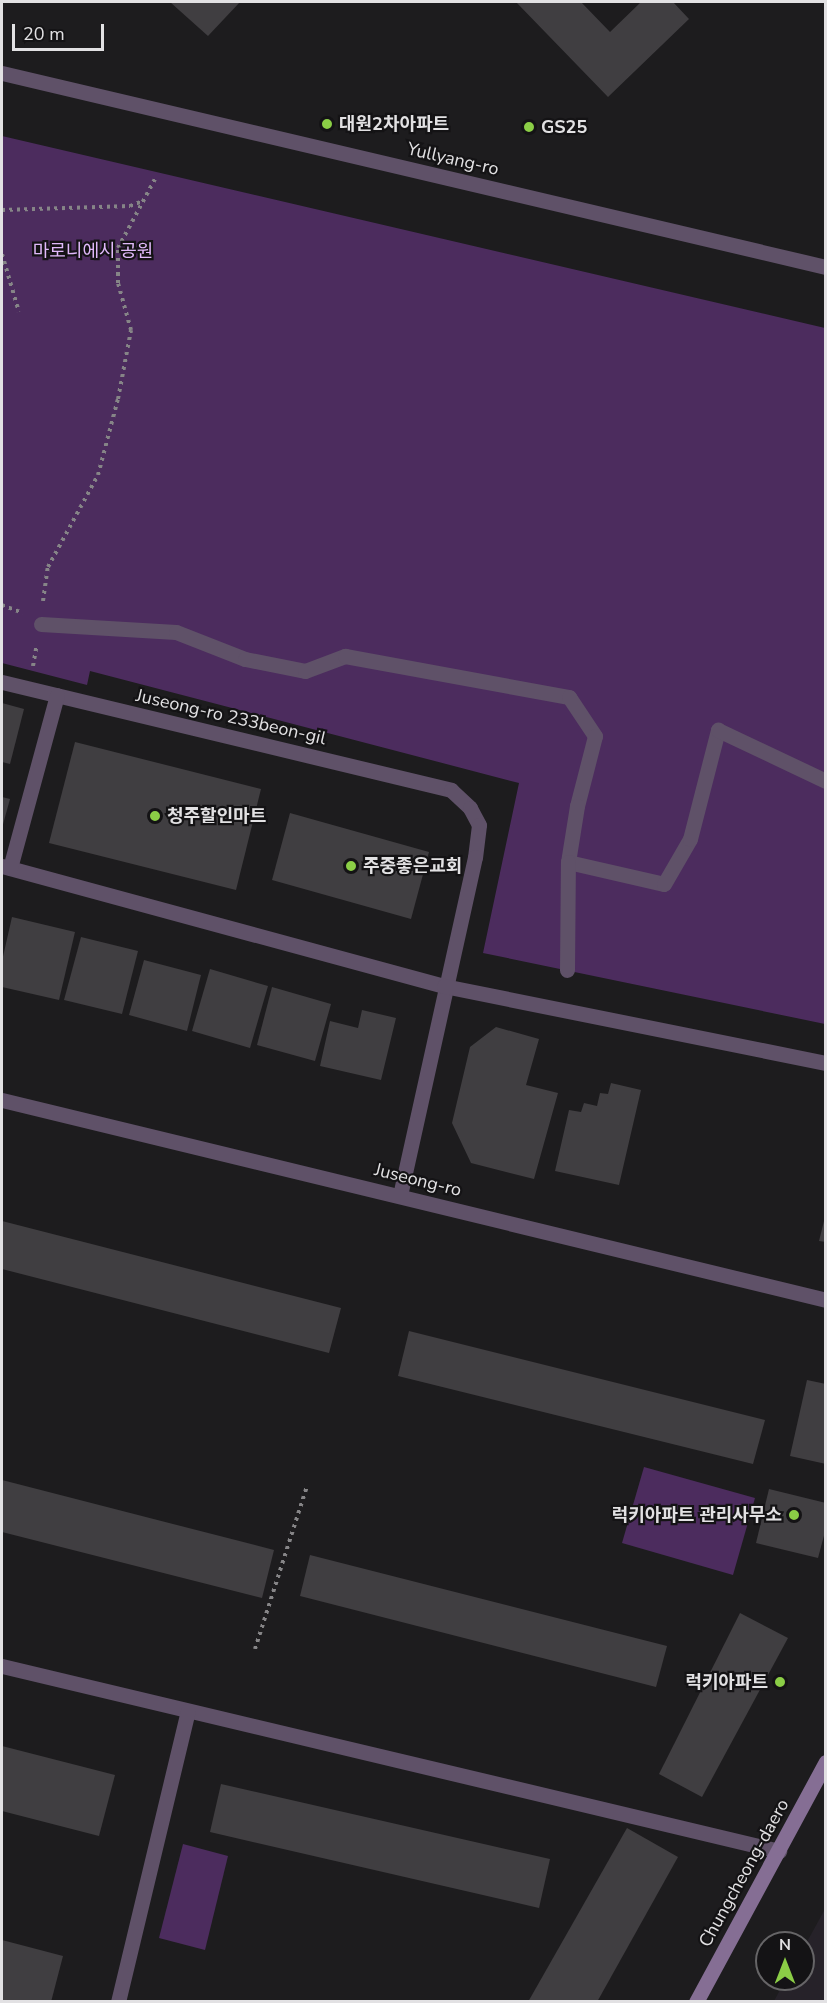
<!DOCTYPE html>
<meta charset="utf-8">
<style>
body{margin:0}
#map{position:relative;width:827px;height:2003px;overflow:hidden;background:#1d1c1e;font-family:"Nunito Sans","Noto Sans KR",sans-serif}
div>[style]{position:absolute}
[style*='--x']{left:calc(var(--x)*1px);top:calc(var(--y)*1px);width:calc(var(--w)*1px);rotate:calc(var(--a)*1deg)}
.built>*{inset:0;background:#262229}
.green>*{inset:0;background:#4c2c5e}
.building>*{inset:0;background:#403e41}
.path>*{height:4px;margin-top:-2px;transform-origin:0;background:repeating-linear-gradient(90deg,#868587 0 3px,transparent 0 7.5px)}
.pedestrian>*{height:15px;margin:-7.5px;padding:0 7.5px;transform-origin:7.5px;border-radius:7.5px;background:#5f5168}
.minor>*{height:15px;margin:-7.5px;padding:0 7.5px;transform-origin:7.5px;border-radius:7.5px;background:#5f5168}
.tertiary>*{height:15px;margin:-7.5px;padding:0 7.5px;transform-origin:7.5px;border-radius:7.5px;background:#5f5168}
.secondary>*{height:15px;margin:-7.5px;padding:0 7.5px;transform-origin:7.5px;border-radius:7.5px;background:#856e94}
.dots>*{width:16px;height:16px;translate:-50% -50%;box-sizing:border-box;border:3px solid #141315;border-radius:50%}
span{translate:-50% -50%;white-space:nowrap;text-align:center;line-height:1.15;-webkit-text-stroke:4.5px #141315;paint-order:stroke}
.poi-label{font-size:18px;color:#e2e1e3;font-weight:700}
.left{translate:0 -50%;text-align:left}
.right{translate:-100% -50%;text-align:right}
.street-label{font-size:18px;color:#e2e1e3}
.park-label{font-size:18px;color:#e0b9fa}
.frame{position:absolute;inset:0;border:3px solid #e2e1e3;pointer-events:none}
.north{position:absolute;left:755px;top:1931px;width:60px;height:60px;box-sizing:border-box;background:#141315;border:2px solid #666567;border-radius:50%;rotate:0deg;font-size:16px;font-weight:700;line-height:24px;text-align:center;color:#e2e1e3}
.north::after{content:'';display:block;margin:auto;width:21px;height:27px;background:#8bce46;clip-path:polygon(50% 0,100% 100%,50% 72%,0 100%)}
.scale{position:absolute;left:12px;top:24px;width:92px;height:27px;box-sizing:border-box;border:3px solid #e2e1e3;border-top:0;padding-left:8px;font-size:18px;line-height:21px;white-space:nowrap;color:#e2e1e3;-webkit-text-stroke:4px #141315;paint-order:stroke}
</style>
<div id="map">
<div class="built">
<i style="clip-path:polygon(825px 1909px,825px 2001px,774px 2001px,786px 1979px,803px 1979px,803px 1949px)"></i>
</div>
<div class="green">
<i style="clip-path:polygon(2px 136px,825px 328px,825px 1024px,483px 953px,519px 783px,90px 671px,87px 685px,2px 663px)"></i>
<i style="clip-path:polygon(644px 1467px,755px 1498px,733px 1575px,622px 1543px)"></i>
<i style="clip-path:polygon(183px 1844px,228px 1856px,205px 1950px,159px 1938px)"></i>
</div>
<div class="building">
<i style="clip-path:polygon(170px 2px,240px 2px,208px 36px)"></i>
<i style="clip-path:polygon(516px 2px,581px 2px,610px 32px,641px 2px,673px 2px,689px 19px,608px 97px)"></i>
<i style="clip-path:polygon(2px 703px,24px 709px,10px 764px,2px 762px)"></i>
<i style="clip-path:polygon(75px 742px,261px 789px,236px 890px,49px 843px)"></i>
<i style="clip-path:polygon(2px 797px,10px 799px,2px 828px)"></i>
<i style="clip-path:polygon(290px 813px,429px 852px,411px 919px,272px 880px)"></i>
<i style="clip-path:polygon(12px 917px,75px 932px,59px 1000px,2px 987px,2px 961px)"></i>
<i style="clip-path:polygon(81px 937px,138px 951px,122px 1014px,64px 1000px)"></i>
<i style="clip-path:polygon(144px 960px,201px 975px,187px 1031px,129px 1015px)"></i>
<i style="clip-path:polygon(210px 969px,268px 986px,250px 1048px,192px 1031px)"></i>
<i style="clip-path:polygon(272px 987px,331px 1004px,315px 1061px,257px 1045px)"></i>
<i style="clip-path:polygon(362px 1010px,396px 1018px,381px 1080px,320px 1066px,330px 1021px,358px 1028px)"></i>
<i style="clip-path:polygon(496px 1027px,539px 1039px,526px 1085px,558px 1093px,534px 1179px,471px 1163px,452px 1123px,470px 1047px)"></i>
<i style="clip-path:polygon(611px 1083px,641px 1090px,619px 1185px,555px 1171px,569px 1110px,581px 1112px,584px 1103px,597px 1106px,600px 1093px,608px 1094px)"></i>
<i style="clip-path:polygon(825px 1217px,826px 1217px,826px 1242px,819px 1241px)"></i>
<i style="clip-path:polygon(2px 1221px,341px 1308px,329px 1353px,2px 1269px)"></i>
<i style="clip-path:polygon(409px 1331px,765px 1420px,753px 1464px,398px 1376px)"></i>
<i style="clip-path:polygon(807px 1380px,826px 1384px,826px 1464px,790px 1456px)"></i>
<i style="clip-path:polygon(2px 1480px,274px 1550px,262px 1598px,2px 1532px)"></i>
<i style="clip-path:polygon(769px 1489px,826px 1503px,826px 1528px,818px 1558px,756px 1543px)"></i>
<i style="clip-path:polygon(310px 1555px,667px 1646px,656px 1687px,300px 1596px)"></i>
<i style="clip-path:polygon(740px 1613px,788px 1638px,702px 1797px,659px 1774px)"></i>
<i style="clip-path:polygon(2px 1746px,115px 1775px,99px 1836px,2px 1811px)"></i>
<i style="clip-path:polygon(221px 1784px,550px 1859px,539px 1908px,210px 1832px)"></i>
<i style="clip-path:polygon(627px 1828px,678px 1857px,597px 2002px,528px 2002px)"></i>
<i style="clip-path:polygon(2px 1940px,63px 1956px,51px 2002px,2px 2002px)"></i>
</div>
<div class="path">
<i style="--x:2;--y:210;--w:128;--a:-1.8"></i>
<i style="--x:130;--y:206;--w:14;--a:-21"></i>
<i style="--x:2;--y:254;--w:60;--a:73.7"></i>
<i style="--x:43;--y:601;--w:34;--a:-82"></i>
<i style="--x:48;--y:567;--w:105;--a:-61.5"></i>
<i style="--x:98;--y:475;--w:79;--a:-75.3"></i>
<i style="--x:118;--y:399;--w:70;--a:-79.3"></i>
<i style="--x:131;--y:330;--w:49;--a:-105.5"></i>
<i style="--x:118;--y:283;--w:35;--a:-90"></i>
<i style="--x:118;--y:248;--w:78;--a:-61.8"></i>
<i style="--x:2;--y:605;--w:22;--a:21"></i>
<i style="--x:33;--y:666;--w:22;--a:-80"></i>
<i style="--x:255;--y:1649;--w:171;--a:-72.3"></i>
</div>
<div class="pedestrian">
<i style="--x:41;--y:624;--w:135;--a:3.4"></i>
<i style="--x:176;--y:632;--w:74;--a:21.4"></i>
<i style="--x:245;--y:659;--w:61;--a:11.3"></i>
<i style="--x:305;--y:671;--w:43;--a:-20.6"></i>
<i style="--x:345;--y:656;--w:228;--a:10.4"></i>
<i style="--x:569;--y:697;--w:47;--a:56.3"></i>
<i style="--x:595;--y:736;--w:72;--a:104.4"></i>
<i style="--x:577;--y:806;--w:57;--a:99.1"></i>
<i style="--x:568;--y:862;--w:98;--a:12.9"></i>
<i style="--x:664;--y:884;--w:52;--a:-60"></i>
<i style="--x:690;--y:839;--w:113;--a:-75.6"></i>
<i style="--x:718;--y:730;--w:119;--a:25.3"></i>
<i style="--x:567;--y:970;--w:108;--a:-89.5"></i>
</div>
<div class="minor">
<i style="--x:2;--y:682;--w:462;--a:13.5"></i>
<i style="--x:451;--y:790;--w:26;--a:43"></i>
<i style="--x:470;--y:808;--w:19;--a:62"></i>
<i style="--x:479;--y:825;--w:32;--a:97"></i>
<i style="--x:475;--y:857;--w:347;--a:102.5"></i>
<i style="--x:2;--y:866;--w:458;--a:15.2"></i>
<i style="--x:444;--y:986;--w:390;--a:11.4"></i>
<i style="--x:10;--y:868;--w:179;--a:-74.8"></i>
<i style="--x:2;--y:1666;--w:799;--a:13.39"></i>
<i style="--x:118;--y:2002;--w:299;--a:-76.5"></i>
</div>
<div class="tertiary">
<i style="--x:2;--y:73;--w:847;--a:13.25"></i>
<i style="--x:2;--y:1100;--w:848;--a:13.64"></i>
</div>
<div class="secondary">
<i style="--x:696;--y:2002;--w:273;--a:-61.6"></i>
</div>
<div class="dots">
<i style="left:327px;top:124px;background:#8bce46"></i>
<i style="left:529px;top:127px;background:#8bce46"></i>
<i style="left:155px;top:816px;background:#8bce46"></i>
<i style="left:351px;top:866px;background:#8bce46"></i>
<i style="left:794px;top:1515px;background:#8bce46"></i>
<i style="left:780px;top:1682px;background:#8bce46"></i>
</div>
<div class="poi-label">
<span class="left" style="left:339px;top:124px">대원2차아파트</span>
<span class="left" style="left:541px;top:127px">GS25</span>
<span class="left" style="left:167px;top:816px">청주할인마트</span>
<span class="left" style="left:363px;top:866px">주중좋은교회</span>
<span class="right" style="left:782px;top:1515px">럭키아파트 관리사무소</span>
<span class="right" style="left:768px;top:1682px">럭키아파트</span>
</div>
<div class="street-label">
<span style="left:453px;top:159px;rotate:13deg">Yullyang-ro</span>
<span style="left:231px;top:717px;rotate:13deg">Juseong-ro 233beon-gil</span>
<span style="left:418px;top:1180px;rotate:14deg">Juseong-ro</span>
<span style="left:744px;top:1873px;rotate:-61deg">Chungcheong-daero</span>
</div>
<div class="park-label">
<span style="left:93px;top:251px">마로니에시 공원</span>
</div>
<div class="frame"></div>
<div class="north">N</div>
<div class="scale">20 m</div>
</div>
